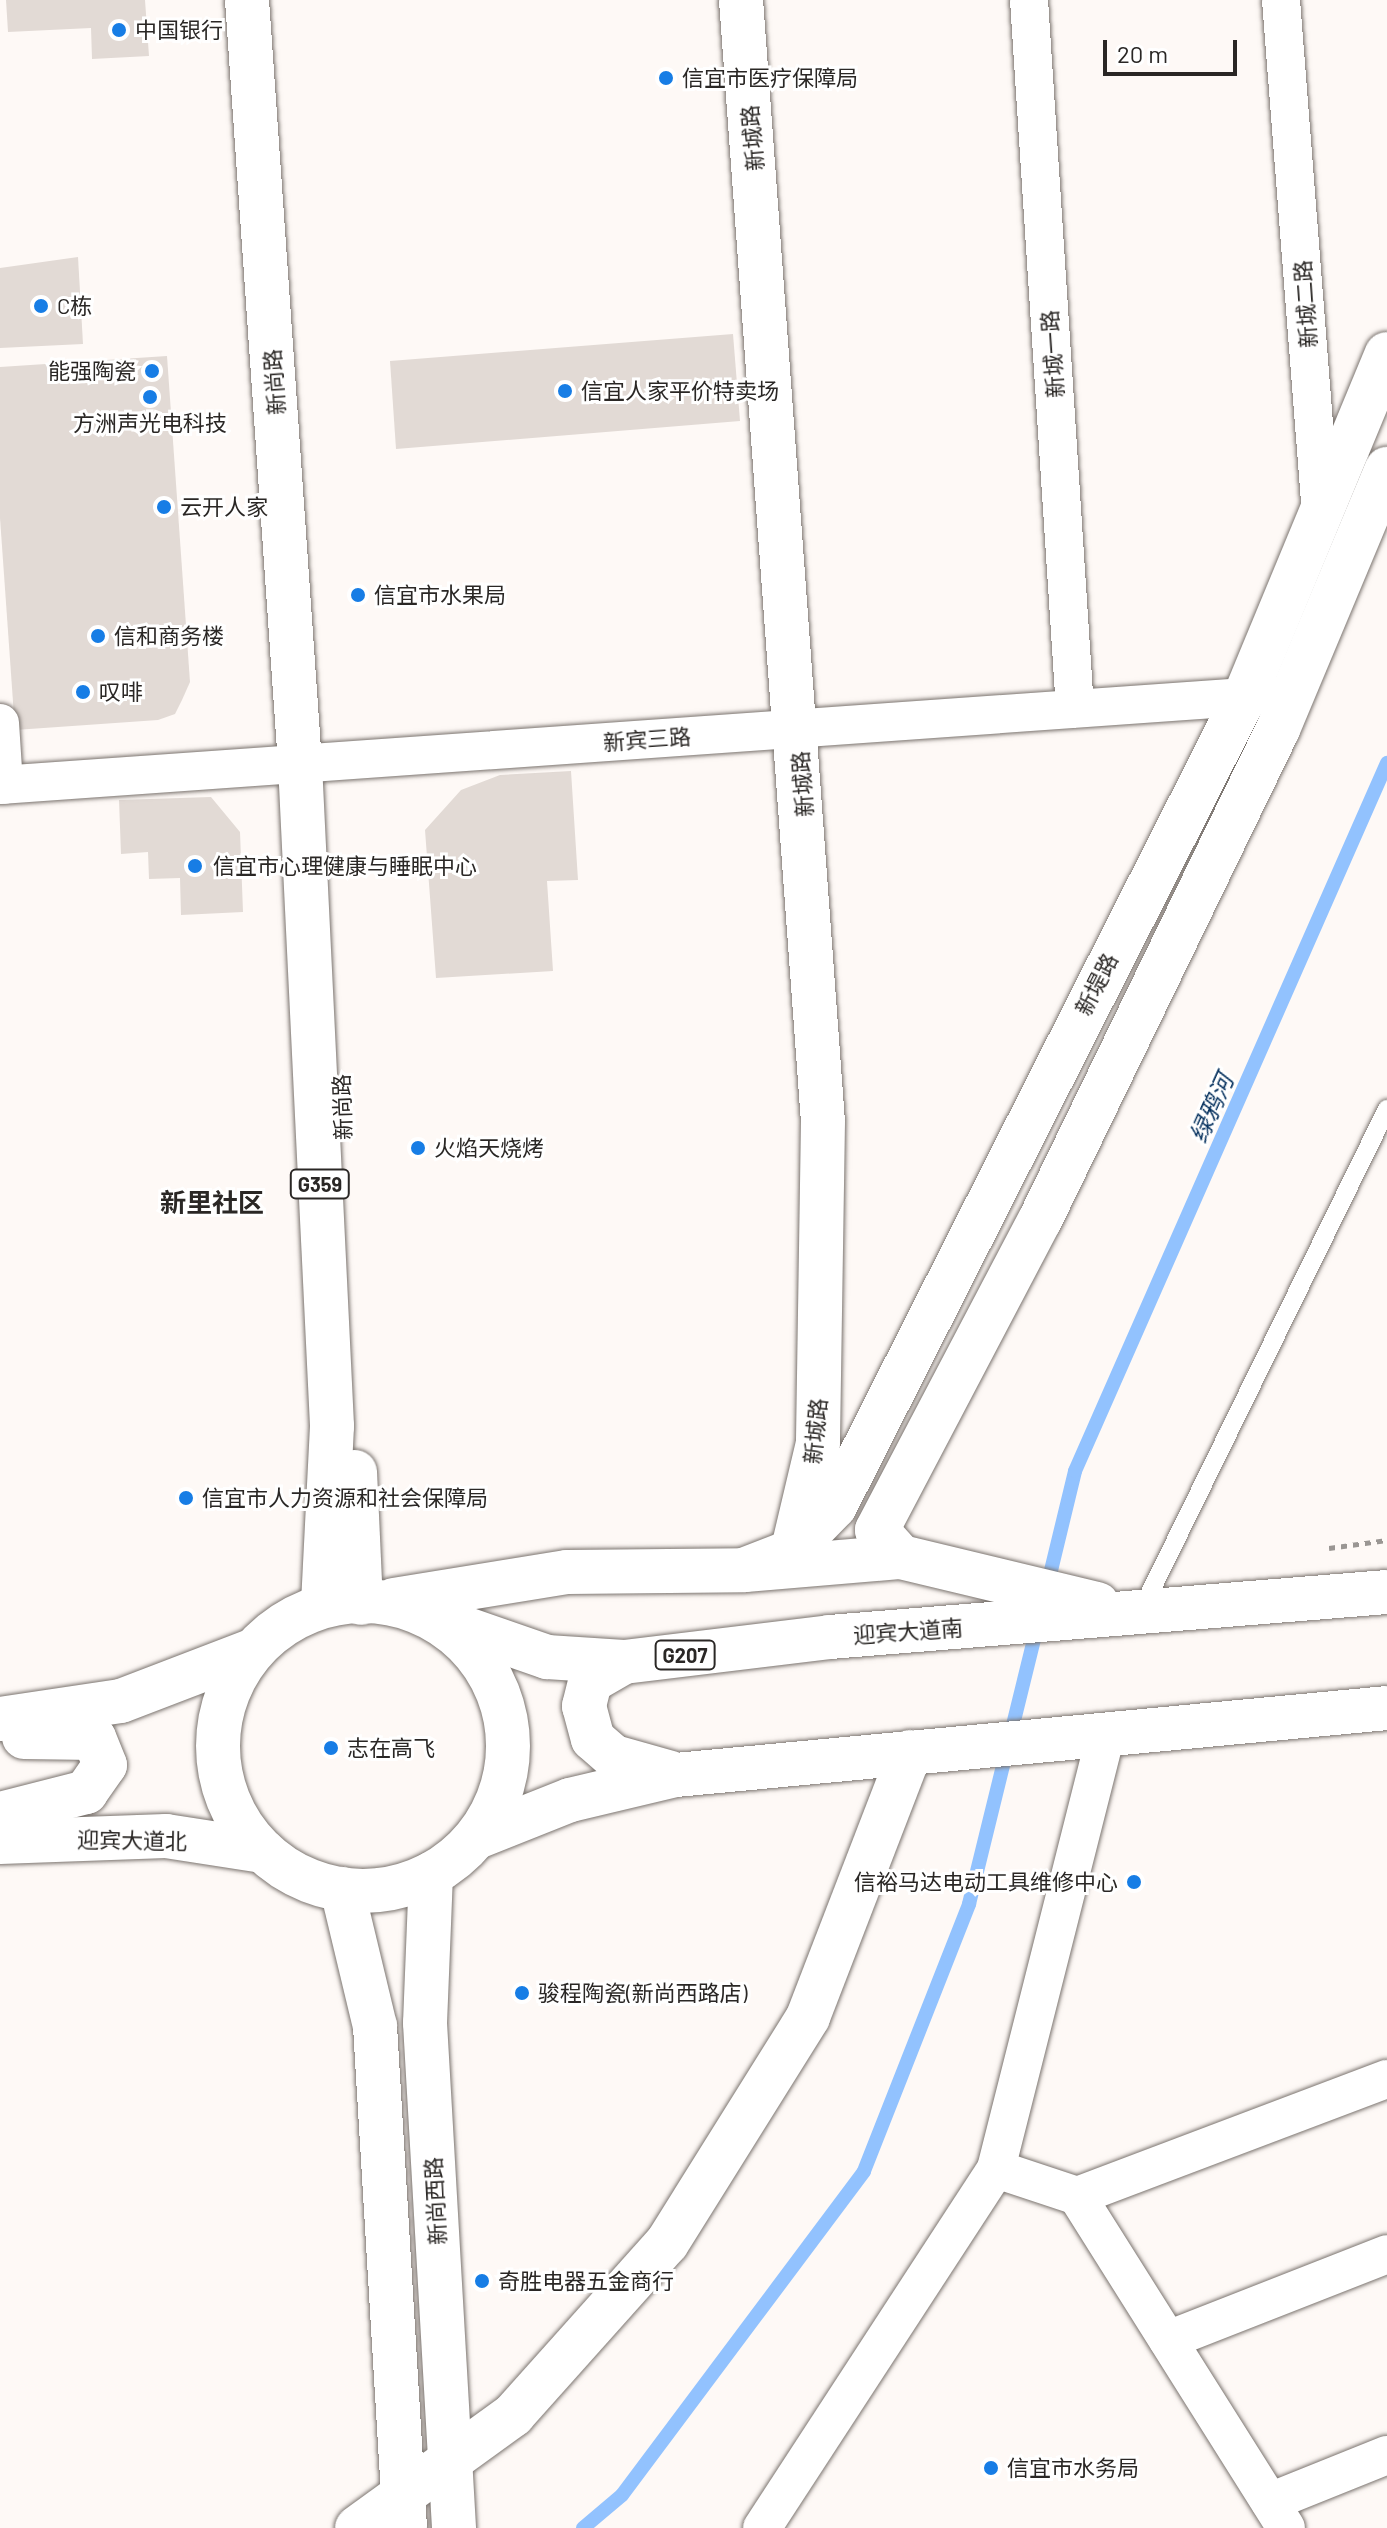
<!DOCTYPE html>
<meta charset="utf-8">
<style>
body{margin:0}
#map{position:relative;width:1387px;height:2528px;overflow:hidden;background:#fef9f6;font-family:Barlow,"Noto Sans SC",sans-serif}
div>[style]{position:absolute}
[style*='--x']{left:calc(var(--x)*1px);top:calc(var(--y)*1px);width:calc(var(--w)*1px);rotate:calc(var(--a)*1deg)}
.stream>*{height:14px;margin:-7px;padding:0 7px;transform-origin:7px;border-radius:7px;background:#92c2fe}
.building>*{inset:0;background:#e2dad5}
.path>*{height:5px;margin-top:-2.5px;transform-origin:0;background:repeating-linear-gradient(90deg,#9a9693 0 6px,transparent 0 12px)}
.roads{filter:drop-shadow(0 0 2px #7b746f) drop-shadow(0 0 2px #7b746f)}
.service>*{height:18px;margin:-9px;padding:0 9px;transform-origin:9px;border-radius:9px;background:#fff}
.minor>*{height:38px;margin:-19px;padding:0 19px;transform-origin:19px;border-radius:19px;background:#fff}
.tertiary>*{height:44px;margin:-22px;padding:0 22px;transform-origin:22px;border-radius:22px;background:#fff}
.secondary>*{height:44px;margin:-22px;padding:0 22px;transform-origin:22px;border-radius:22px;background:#fff}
.primary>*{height:44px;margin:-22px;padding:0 22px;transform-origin:22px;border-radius:22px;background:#fff}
.trunk>*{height:44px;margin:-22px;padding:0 22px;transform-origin:22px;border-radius:22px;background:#fff}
.trunk>.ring{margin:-22px;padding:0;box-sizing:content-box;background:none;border:44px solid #fff;border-radius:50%}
.dots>*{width:22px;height:22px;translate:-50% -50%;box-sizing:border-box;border:4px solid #fff;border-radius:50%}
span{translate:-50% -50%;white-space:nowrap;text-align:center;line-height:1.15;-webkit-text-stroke:6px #fff;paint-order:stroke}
.shield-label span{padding:2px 6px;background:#fff;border:2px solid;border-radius:6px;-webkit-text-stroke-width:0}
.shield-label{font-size:20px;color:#2a2725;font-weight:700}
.poi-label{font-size:22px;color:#2a2725}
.left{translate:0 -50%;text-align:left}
.right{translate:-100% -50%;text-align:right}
.street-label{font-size:22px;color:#2a2725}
.water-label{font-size:24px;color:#06315e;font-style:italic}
.quarter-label{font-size:26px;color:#2a2725;font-weight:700}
.scale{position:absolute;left:1103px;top:40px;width:134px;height:36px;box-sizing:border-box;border:4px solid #2a2725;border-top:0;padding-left:10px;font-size:24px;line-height:28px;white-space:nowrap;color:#2a2725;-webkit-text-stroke:6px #fff;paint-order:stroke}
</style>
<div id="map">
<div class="stream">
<i style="--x:1047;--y:1587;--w:119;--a:-76.4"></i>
<i style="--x:1075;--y:1471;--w:774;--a:-66.22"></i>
<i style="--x:583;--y:2528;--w:51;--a:-40.2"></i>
<i style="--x:622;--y:2495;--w:404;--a:-53.2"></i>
<i style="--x:864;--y:2171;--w:287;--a:-68.5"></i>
<i style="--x:969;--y:1904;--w:285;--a:-76.2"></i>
</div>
<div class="building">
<i style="clip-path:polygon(6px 0,145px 0,149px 56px,92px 59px,91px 28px,8px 32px)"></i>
<i style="clip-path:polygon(78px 257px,83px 344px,0 348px,0 268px)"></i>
<i style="clip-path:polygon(733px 334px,740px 421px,396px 449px,390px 361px)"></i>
<i style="clip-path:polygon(167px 356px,190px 682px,182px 700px,175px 714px,158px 720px,15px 730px,0 518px,0 367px)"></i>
<i style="clip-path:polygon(571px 771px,578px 880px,547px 881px,553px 971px,436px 978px,425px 830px,461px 790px,500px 775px)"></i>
<i style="clip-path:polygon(211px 797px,240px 832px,243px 912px,181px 915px,180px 878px,149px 879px,148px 852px,121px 854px,119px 800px)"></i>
</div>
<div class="path">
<i style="--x:1329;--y:1548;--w:59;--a:-7.9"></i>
</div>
<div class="roads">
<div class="service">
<i style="--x:1142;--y:1609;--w:557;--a:-63.9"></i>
</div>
<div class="minor">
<i style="--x:1029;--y:0;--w:710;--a:86.29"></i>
<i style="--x:1281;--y:0;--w:516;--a:85.55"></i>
<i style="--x:0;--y:723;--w:62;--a:86.3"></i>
<i style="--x:0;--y:785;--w:1273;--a:-4.05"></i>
<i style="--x:1106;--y:1734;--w:449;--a:104.2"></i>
<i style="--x:996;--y:2169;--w:85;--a:18.4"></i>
<i style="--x:1077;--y:2196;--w:392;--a:57.8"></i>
<i style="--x:1077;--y:2196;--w:331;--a:-20.7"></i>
<i style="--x:1168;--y:2340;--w:235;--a:-21.4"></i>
<i style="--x:1270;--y:2502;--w:126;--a:-21.9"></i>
<i style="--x:762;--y:2528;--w:429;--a:-56.9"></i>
</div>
<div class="tertiary">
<i style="--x:741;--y:0;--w:1124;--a:85.82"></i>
<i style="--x:823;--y:1121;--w:322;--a:90.9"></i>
<i style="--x:818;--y:1443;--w:126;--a:103.3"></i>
<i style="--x:357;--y:2528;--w:193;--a:-35.9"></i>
<i style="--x:513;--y:2415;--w:231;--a:-48.2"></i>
<i style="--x:667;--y:2243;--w:266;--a:-58"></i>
<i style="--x:808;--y:2017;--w:284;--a:-68.9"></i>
</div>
<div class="secondary">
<i style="--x:901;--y:1557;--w:36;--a:-132"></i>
<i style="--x:877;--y:1530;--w:350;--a:-62.3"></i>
<i style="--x:1040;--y:1220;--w:546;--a:-64.14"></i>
<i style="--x:1278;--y:729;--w:282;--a:-67.3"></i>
<i style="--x:746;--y:1569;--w:47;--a:-21.1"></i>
<i style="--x:790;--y:1552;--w:64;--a:-45.6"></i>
<i style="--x:835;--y:1506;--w:908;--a:-63.15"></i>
<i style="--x:1245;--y:696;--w:370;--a:-67.5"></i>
</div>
<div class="primary">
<i style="--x:247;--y:0;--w:766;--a:86.03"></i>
<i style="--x:300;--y:764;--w:663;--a:87.23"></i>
<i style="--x:332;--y:1426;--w:179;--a:92.9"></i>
<i style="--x:355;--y:1472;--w:131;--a:87.4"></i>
<i style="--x:431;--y:1874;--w:149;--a:92.3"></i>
<i style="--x:425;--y:2023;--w:506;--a:86.71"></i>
<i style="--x:342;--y:1889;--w:141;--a:76.5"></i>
<i style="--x:375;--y:2026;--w:503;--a:86.58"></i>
</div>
<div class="trunk">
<i style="--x:394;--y:1600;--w:175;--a:-9.2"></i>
<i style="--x:567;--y:1572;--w:178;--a:-0.6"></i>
<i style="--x:745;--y:1570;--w:157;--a:-4.8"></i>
<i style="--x:901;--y:1557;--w:202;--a:13.5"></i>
<i class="ring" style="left:218px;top:1601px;width:246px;height:246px"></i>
<i style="--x:435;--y:1618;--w:119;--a:19.2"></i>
<i style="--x:547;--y:1657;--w:77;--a:3.7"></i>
<i style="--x:624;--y:1662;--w:208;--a:-6.9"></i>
<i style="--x:830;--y:1637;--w:559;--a:-4.62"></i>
<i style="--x:624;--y:1662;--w:39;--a:150"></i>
<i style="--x:590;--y:1682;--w:25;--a:104"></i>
<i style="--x:584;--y:1706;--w:34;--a:75"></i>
<i style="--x:593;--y:1739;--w:28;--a:41"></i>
<i style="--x:614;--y:1757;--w:59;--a:15.7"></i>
<i style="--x:0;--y:1719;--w:122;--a:-8.5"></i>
<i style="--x:121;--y:1701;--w:139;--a:-21"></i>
<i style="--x:0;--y:1814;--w:89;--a:-14.3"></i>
<i style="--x:86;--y:1792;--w:33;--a:-55"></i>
<i style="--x:105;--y:1765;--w:29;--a:-112"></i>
<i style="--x:94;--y:1738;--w:70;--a:-179.2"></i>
<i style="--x:477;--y:1837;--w:100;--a:-21.7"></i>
<i style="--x:570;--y:1800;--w:109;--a:-13.3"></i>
<i style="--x:676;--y:1775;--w:714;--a:-5.38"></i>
<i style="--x:0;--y:1842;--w:166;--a:-2.1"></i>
<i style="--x:166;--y:1836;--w:98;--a:8.8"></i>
</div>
</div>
<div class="dots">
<i style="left:119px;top:30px;background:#177de5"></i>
<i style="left:666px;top:78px;background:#177de5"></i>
<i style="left:41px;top:306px;background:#177de5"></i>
<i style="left:152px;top:371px;background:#177de5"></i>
<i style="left:565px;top:391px;background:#177de5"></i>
<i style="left:150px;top:397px;background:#177de5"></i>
<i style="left:164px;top:507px;background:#177de5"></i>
<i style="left:358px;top:595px;background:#177de5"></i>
<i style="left:98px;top:636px;background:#177de5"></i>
<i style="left:83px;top:692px;background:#177de5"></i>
<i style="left:195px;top:866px;background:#177de5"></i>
<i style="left:418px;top:1148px;background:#177de5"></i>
<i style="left:186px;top:1498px;background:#177de5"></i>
<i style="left:331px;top:1748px;background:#177de5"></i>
<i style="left:1134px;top:1882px;background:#177de5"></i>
<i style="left:522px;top:1993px;background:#177de5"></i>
<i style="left:482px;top:2281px;background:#177de5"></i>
<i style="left:991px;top:2468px;background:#177de5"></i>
</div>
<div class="shield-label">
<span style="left:320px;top:1184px">G359</span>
<span style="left:685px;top:1655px">G207</span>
</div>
<div class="poi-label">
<span class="left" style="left:135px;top:30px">中国银行</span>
<span class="left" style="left:682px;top:78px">信宜市医疗保障局</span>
<span class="left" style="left:57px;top:306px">C栋</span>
<span class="right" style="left:136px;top:371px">能强陶瓷</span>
<span class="left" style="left:581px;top:391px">信宜人家平价特卖场</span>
<span style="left:150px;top:423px">方洲声光电科技</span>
<span class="left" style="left:180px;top:507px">云开人家</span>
<span class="left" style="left:374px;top:595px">信宜市水果局</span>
<span class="left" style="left:114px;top:636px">信和商务楼</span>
<span class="left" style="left:99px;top:692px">叹啡</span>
<span class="left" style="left:213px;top:866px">信宜市心理健康与睡眠中心</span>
<span class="left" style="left:434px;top:1148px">火焰天烧烤</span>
<span class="left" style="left:202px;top:1498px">信宜市人力资源和社会保障局</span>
<span class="left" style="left:347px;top:1748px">志在高飞</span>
<span class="right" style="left:1118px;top:1882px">信裕马达电动工具维修中心</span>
<span class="left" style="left:538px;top:1993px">骏程陶瓷(新尚西路店)</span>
<span class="left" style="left:498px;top:2281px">奇胜电器五金商行</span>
<span class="left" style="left:1007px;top:2468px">信宜市水务局</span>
</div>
<div class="street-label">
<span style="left:752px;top:138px;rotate:-95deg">新城路</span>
<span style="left:1305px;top:304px;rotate:-94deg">新城二路</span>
<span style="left:1052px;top:354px;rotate:-94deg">新城一路</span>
<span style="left:274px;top:382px;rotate:-94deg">新尚路</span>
<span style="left:647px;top:739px;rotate:-4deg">新宾三路</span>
<span style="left:802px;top:784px;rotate:-94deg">新城路</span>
<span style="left:1096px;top:984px;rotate:-63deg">新堤路</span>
<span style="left:342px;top:1107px;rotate:-92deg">新尚路</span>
<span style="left:815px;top:1431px;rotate:-84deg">新城路</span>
<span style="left:908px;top:1631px;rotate:-4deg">迎宾大道南</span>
<span style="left:132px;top:1840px;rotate:1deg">迎宾大道北</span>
<span style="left:435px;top:2201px;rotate:-93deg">新尚西路</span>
</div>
<div class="water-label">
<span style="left:1211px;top:1108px;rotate:-66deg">绿鸦河</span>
</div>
<div class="quarter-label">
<span style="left:212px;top:1202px">新里社区</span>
</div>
<div class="scale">20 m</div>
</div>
